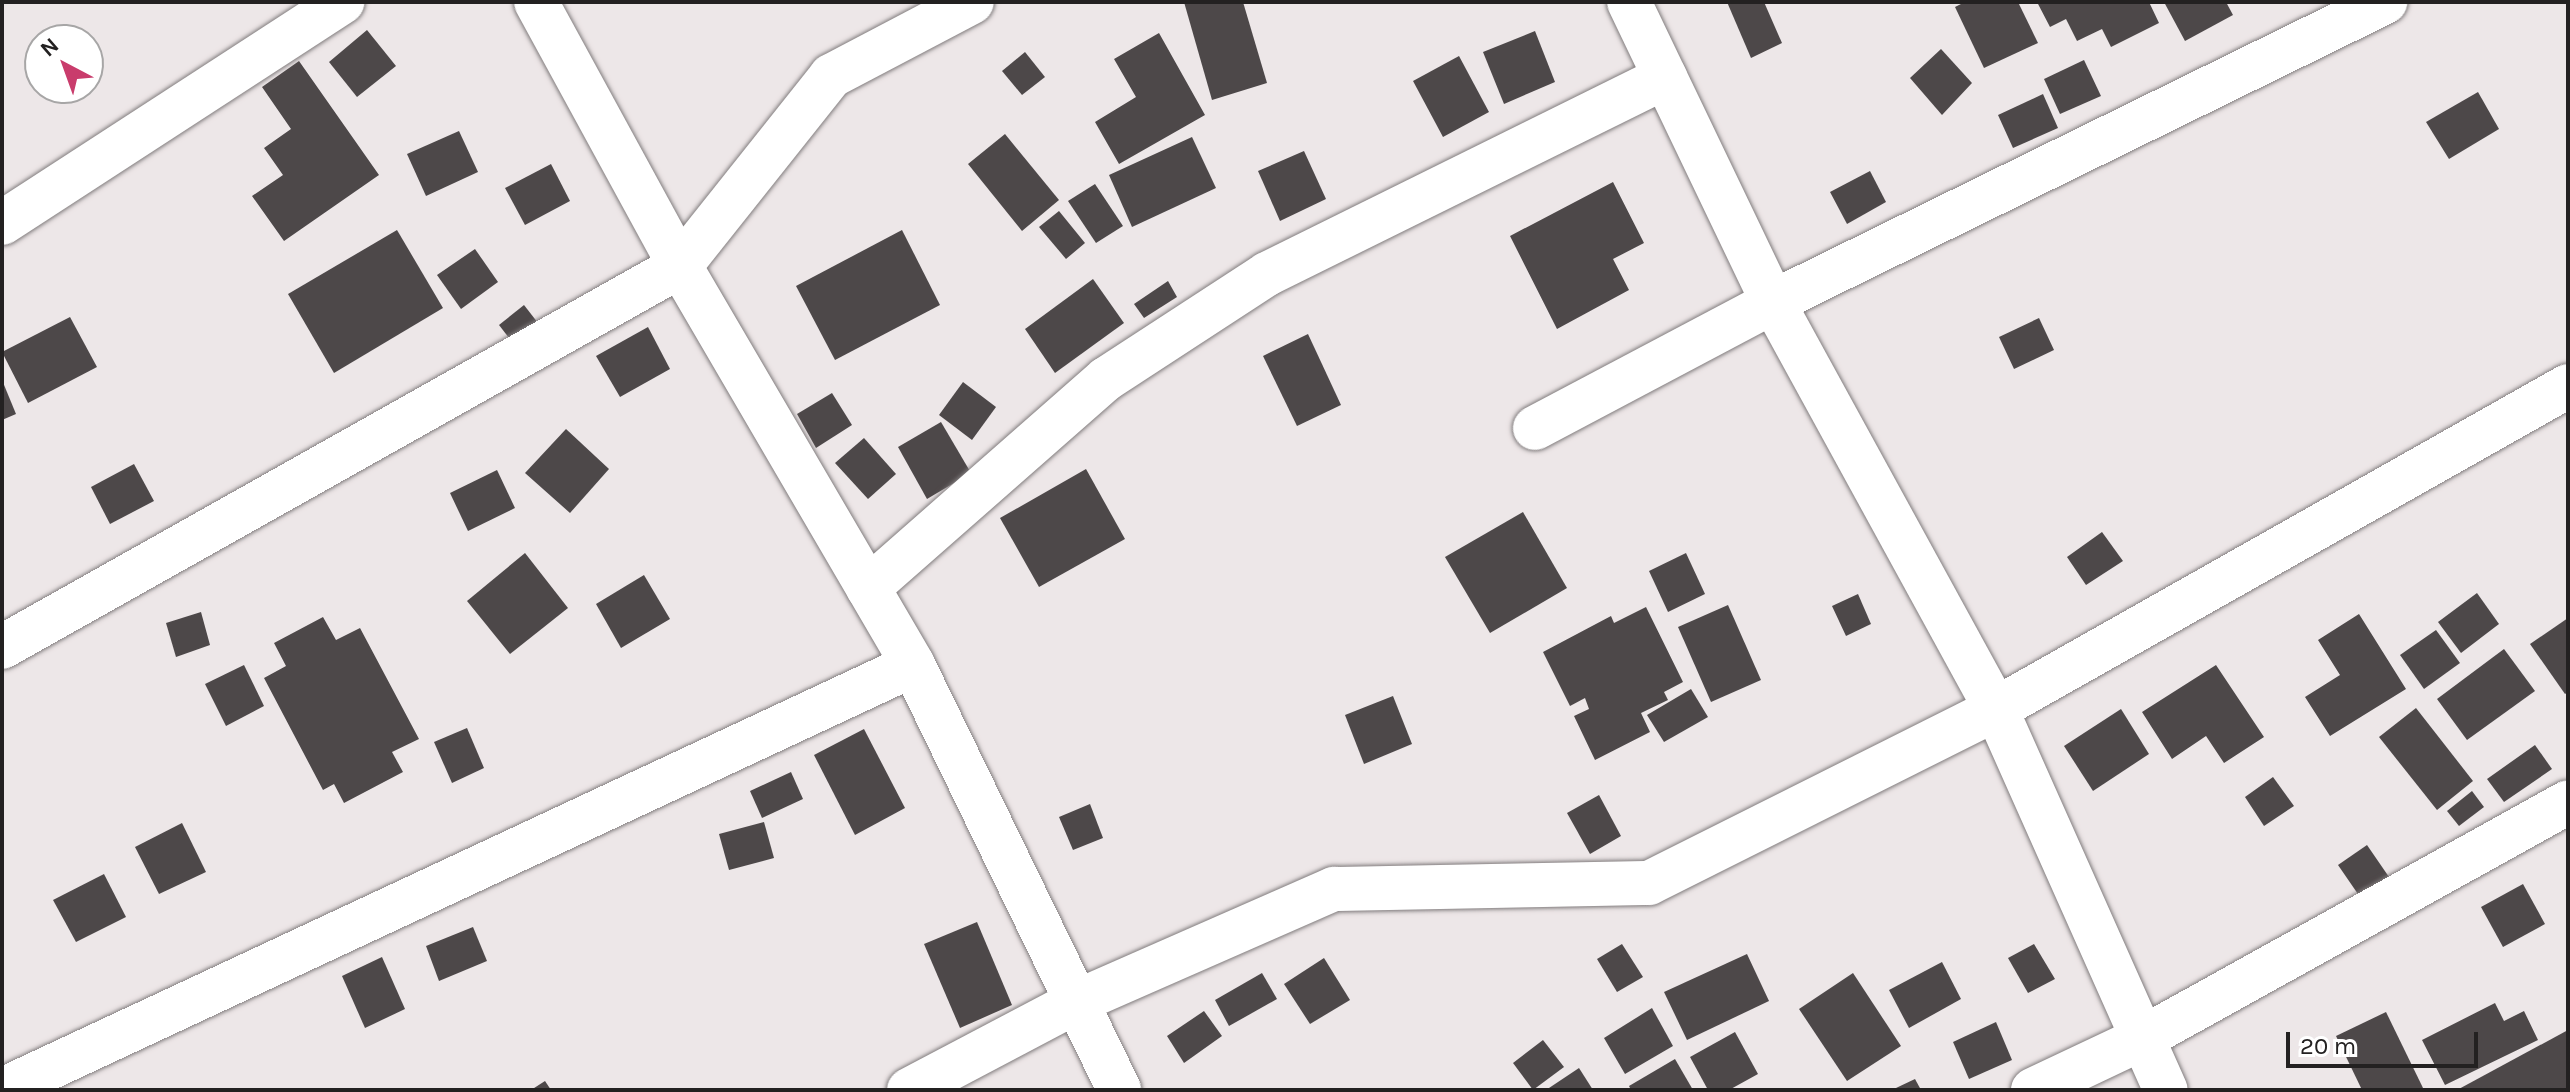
<!DOCTYPE html>
<style>
body{margin:0}
#map{position:relative;width:2570px;height:1092px;overflow:hidden;background:#ede7e8;font-family:Karla,sans-serif}
div>[style]{position:absolute}
[style*='--x']{left:calc(var(--x)*1px);top:calc(var(--y)*1px);width:calc(var(--w)*1px);rotate:calc(var(--a)*1deg)}
.building>*{inset:0;background:#4d4849}
.roads{filter:drop-shadow(0 0 2px #817c7d) drop-shadow(0 0 2px #817c7d)}
.minor>*{height:44px;margin:-22px;padding:0 22px;transform-origin:22px;border-radius:22px;background:#fff}
span{translate:-50% -50%;white-space:nowrap;text-align:center;line-height:1.15;-webkit-text-stroke:8px #fff;paint-order:stroke}
.frame{position:absolute;inset:0;border:4px solid #232121;pointer-events:none}
.north{position:absolute;left:24px;top:24px;width:80px;height:80px;box-sizing:border-box;background:#fff;border:2px solid #a7a6a6;border-radius:50%;rotate:319deg;font-size:22px;font-weight:700;line-height:32px;text-align:center;color:#232121}
.north::after{content:'';display:block;margin:auto;width:28px;height:36px;background:#c93c6c;clip-path:polygon(50% 0,100% 100%,50% 72%,0 100%)}
.scale{position:absolute;left:2286px;top:1032px;width:192px;height:36px;box-sizing:border-box;border:4px solid #232121;border-top:0;padding-left:10px;font-size:24px;line-height:28px;white-space:nowrap;color:#232121;-webkit-text-stroke:6px #fff;paint-order:stroke}
</style>
<div id="map">
<div class="building">
<i style="clip-path:polygon(1184px 2px,1243px 2px,1267px 83px,1212px 100px)"></i>
<i style="clip-path:polygon(1727px 2px,1764px 2px,1782px 43px,1751px 58px)"></i>
<i style="clip-path:polygon(1965px 2px,2018px 2px,2038px 43px,1984px 68px,1955px 7px)"></i>
<i style="clip-path:polygon(2037px 2px,2149px 2px,2159px 23px,2111px 47px,2102px 29px,2077px 41px,2066px 19px,2050px 27px)"></i>
<i style="clip-path:polygon(2164px 2px,2226px 2px,2233px 15px,2185px 41px)"></i>
<i style="clip-path:polygon(367px 30px,396px 66px,357px 97px,329px 62px)"></i>
<i style="clip-path:polygon(1535px 31px,1555px 82px,1504px 104px,1483px 52px)"></i>
<i style="clip-path:polygon(1159px 33px,1205px 115px,1119px 164px,1095px 122px,1136px 97px,1114px 59px)"></i>
<i style="clip-path:polygon(1941px 49px,1972px 83px,1942px 115px,1910px 78px)"></i>
<i style="clip-path:polygon(1025px 52px,1045px 77px,1022px 95px,1002px 71px)"></i>
<i style="clip-path:polygon(1459px 56px,1489px 112px,1443px 137px,1413px 81px)"></i>
<i style="clip-path:polygon(2084px 60px,2101px 96px,2060px 114px,2044px 79px)"></i>
<i style="clip-path:polygon(299px 61px,379px 175px,284px 241px,252px 196px,283px 175px,264px 148px,291px 129px,262px 87px)"></i>
<i style="clip-path:polygon(2478px 92px,2499px 129px,2449px 159px,2426px 122px)"></i>
<i style="clip-path:polygon(2043px 94px,2058px 128px,2013px 148px,1998px 115px)"></i>
<i style="clip-path:polygon(459px 131px,478px 172px,426px 196px,407px 154px)"></i>
<i style="clip-path:polygon(1005px 134px,1059px 200px,1022px 231px,968px 164px)"></i>
<i style="clip-path:polygon(1192px 137px,1216px 188px,1132px 227px,1109px 175px)"></i>
<i style="clip-path:polygon(1304px 151px,1326px 199px,1280px 221px,1258px 171px)"></i>
<i style="clip-path:polygon(551px 164px,570px 201px,525px 225px,505px 188px)"></i>
<i style="clip-path:polygon(1870px 171px,1886px 202px,1847px 224px,1830px 192px)"></i>
<i style="clip-path:polygon(1613px 182px,1644px 243px,1613px 259px,1629px 290px,1557px 329px,1510px 236px)"></i>
<i style="clip-path:polygon(1095px 184px,1123px 226px,1096px 243px,1068px 201px)"></i>
<i style="clip-path:polygon(1059px 211px,1085px 243px,1066px 259px,1039px 227px)"></i>
<i style="clip-path:polygon(397px 230px,443px 308px,334px 373px,288px 294px)"></i>
<i style="clip-path:polygon(902px 230px,940px 305px,835px 360px,796px 286px)"></i>
<i style="clip-path:polygon(475px 249px,498px 282px,461px 309px,437px 275px)"></i>
<i style="clip-path:polygon(1093px 279px,1124px 323px,1055px 373px,1025px 329px)"></i>
<i style="clip-path:polygon(1168px 281px,1177px 297px,1144px 318px,1134px 304px)"></i>
<i style="clip-path:polygon(524px 305px,538px 323px,513px 343px,499px 325px)"></i>
<i style="clip-path:polygon(70px 317px,97px 367px,28px 403px,2px 352px)"></i>
<i style="clip-path:polygon(2039px 318px,2054px 350px,2014px 369px,1999px 337px)"></i>
<i style="clip-path:polygon(648px 327px,670px 369px,620px 397px,596px 356px)"></i>
<i style="clip-path:polygon(1308px 334px,1341px 405px,1297px 426px,1263px 356px)"></i>
<i style="clip-path:polygon(2px 380px,16px 414px,2px 420px)"></i>
<i style="clip-path:polygon(963px 382px,996px 407px,972px 440px,939px 415px)"></i>
<i style="clip-path:polygon(832px 393px,852px 425px,816px 448px,797px 414px)"></i>
<i style="clip-path:polygon(941px 422px,971px 473px,927px 499px,898px 447px)"></i>
<i style="clip-path:polygon(566px 429px,609px 469px,570px 513px,525px 473px)"></i>
<i style="clip-path:polygon(864px 438px,896px 474px,868px 499px,835px 463px)"></i>
<i style="clip-path:polygon(134px 464px,154px 501px,110px 524px,91px 487px)"></i>
<i style="clip-path:polygon(1086px 469px,1125px 539px,1039px 587px,1000px 518px)"></i>
<i style="clip-path:polygon(497px 470px,515px 508px,468px 531px,450px 493px)"></i>
<i style="clip-path:polygon(1523px 512px,1567px 588px,1490px 633px,1445px 557px)"></i>
<i style="clip-path:polygon(2102px 532px,2123px 561px,2086px 585px,2067px 557px)"></i>
<i style="clip-path:polygon(525px 553px,568px 608px,510px 654px,467px 601px)"></i>
<i style="clip-path:polygon(1686px 553px,1705px 594px,1668px 612px,1649px 571px)"></i>
<i style="clip-path:polygon(644px 575px,670px 619px,621px 648px,596px 604px)"></i>
<i style="clip-path:polygon(2477px 593px,2499px 624px,2461px 653px,2438px 622px)"></i>
<i style="clip-path:polygon(1858px 594px,1871px 624px,1846px 636px,1832px 606px)"></i>
<i style="clip-path:polygon(1728px 605px,1761px 680px,1711px 702px,1678px 627px)"></i>
<i style="clip-path:polygon(1646px 607px,1683px 682px,1664px 692px,1668px 700px,1641px 713px,1650px 732px,1595px 760px,1574px 716px,1589px 709px,1585px 698px,1570px 706px,1543px 652px,1611px 616px,1614px 623px)"></i>
<i style="clip-path:polygon(201px 612px,210px 645px,176px 657px,166px 623px)"></i>
<i style="clip-path:polygon(2359px 614px,2406px 689px,2330px 736px,2305px 697px,2340px 675px,2318px 640px)"></i>
<i style="clip-path:polygon(323px 617px,336px 640px,360px 628px,419px 739px,392px 752px,403px 772px,344px 803px,334px 784px,323px 790px,264px 678px,286px 666px,274px 643px)"></i>
<i style="clip-path:polygon(2568px 618px,2568px 692px,2565px 694px,2530px 644px)"></i>
<i style="clip-path:polygon(2436px 630px,2460px 663px,2424px 689px,2400px 655px)"></i>
<i style="clip-path:polygon(2504px 649px,2535px 691px,2467px 740px,2437px 699px)"></i>
<i style="clip-path:polygon(244px 665px,264px 706px,226px 726px,205px 684px)"></i>
<i style="clip-path:polygon(2216px 665px,2264px 737px,2224px 763px,2206px 736px,2172px 759px,2142px 712px)"></i>
<i style="clip-path:polygon(1691px 689px,1708px 717px,1664px 742px,1647px 715px)"></i>
<i style="clip-path:polygon(1393px 696px,1412px 744px,1364px 764px,1345px 715px)"></i>
<i style="clip-path:polygon(2416px 708px,2473px 781px,2437px 810px,2379px 737px)"></i>
<i style="clip-path:polygon(2121px 709px,2149px 754px,2093px 791px,2064px 746px)"></i>
<i style="clip-path:polygon(467px 728px,484px 768px,452px 783px,434px 742px)"></i>
<i style="clip-path:polygon(864px 729px,905px 808px,855px 835px,814px 755px)"></i>
<i style="clip-path:polygon(2535px 745px,2552px 769px,2504px 802px,2487px 779px)"></i>
<i style="clip-path:polygon(791px 772px,803px 799px,762px 818px,750px 791px)"></i>
<i style="clip-path:polygon(2273px 777px,2294px 806px,2264px 826px,2245px 797px)"></i>
<i style="clip-path:polygon(2472px 791px,2484px 807px,2459px 826px,2447px 811px)"></i>
<i style="clip-path:polygon(1599px 795px,1621px 836px,1590px 854px,1567px 813px)"></i>
<i style="clip-path:polygon(1090px 804px,1103px 838px,1073px 850px,1059px 817px)"></i>
<i style="clip-path:polygon(764px 822px,774px 858px,729px 870px,719px 834px)"></i>
<i style="clip-path:polygon(182px 823px,206px 872px,159px 894px,135px 847px)"></i>
<i style="clip-path:polygon(2367px 845px,2389px 877px,2360px 897px,2338px 865px)"></i>
<i style="clip-path:polygon(104px 874px,126px 917px,76px 942px,53px 900px)"></i>
<i style="clip-path:polygon(2523px 884px,2545px 924px,2503px 947px,2481px 907px)"></i>
<i style="clip-path:polygon(977px 922px,1012px 1005px,960px 1028px,924px 944px)"></i>
<i style="clip-path:polygon(473px 927px,487px 961px,439px 981px,426px 946px)"></i>
<i style="clip-path:polygon(1622px 944px,1643px 977px,1617px 992px,1597px 959px)"></i>
<i style="clip-path:polygon(2034px 944px,2055px 979px,2028px 993px,2008px 958px)"></i>
<i style="clip-path:polygon(1747px 954px,1769px 1001px,1687px 1040px,1664px 992px)"></i>
<i style="clip-path:polygon(382px 957px,405px 1009px,365px 1028px,342px 976px)"></i>
<i style="clip-path:polygon(1324px 958px,1350px 1000px,1310px 1024px,1284px 984px)"></i>
<i style="clip-path:polygon(1942px 962px,1961px 999px,1909px 1028px,1889px 990px)"></i>
<i style="clip-path:polygon(1262px 973px,1277px 999px,1229px 1026px,1215px 1000px)"></i>
<i style="clip-path:polygon(1853px 973px,1901px 1046px,1847px 1081px,1799px 1009px)"></i>
<i style="clip-path:polygon(2495px 1003px,2504px 1021px,2524px 1011px,2538px 1040px,2445px 1085px,2422px 1040px)"></i>
<i style="clip-path:polygon(1652px 1008px,1673px 1046px,1625px 1074px,1604px 1038px)"></i>
<i style="clip-path:polygon(1204px 1011px,1222px 1036px,1184px 1063px,1167px 1036px)"></i>
<i style="clip-path:polygon(2386px 1012px,2424px 1090px,2362px 1090px,2336px 1036px)"></i>
<i style="clip-path:polygon(1996px 1022px,2012px 1060px,1969px 1079px,1953px 1042px)"></i>
<i style="clip-path:polygon(2568px 1030px,2568px 1090px,2457px 1090px)"></i>
<i style="clip-path:polygon(1735px 1032px,1758px 1074px,1729px 1090px,1708px 1090px,1690px 1057px)"></i>
<i style="clip-path:polygon(1543px 1040px,1564px 1067px,1533px 1090px,1513px 1063px)"></i>
<i style="clip-path:polygon(1675px 1059px,1693px 1090px,1631px 1090px,1629px 1086px)"></i>
<i style="clip-path:polygon(1579px 1068px,1593px 1090px,1546px 1090px)"></i>
<i style="clip-path:polygon(1915px 1079px,1921px 1090px,1897px 1090px,1896px 1088px)"></i>
<i style="clip-path:polygon(545px 1081px,551px 1090px,531px 1090px)"></i>
</div>
<div class="roads">
<div class="minor">
<i style="--x:536;--y:2;--w:301;--a:61.4"></i>
<i style="--x:680;--y:266;--w:462;--a:59.7"></i>
<i style="--x:913;--y:665;--w:472;--a:64.1"></i>
<i style="--x:1629;--y:2;--w:333;--a:64.4"></i>
<i style="--x:1773;--y:302;--w:464;--a:61.3"></i>
<i style="--x:1996;--y:709;--w:417;--a:66"></i>
<i style="--x:2;--y:223;--w:406;--a:-33"></i>
<i style="--x:1535;--y:428;--w:269;--a:-27.9"></i>
<i style="--x:1773;--y:302;--w:682;--a:-26.11"></i>
<i style="--x:868;--y:588;--w:317;--a:-41.3"></i>
<i style="--x:1106;--y:379;--w:192;--a:-33.1"></i>
<i style="--x:1267;--y:274;--w:444;--a:-26.3"></i>
<i style="--x:2;--y:647;--w:778;--a:-29.33"></i>
<i style="--x:680;--y:266;--w:243;--a:-51.5"></i>
<i style="--x:831;--y:76;--w:159;--a:-27.7"></i>
<i style="--x:2;--y:1090;--w:1005;--a:-25.01"></i>
<i style="--x:909;--y:1090;--w:189;--a:-27.8"></i>
<i style="--x:1076;--y:1002;--w:282;--a:-23.7"></i>
<i style="--x:1334;--y:889;--w:315;--a:-1.1"></i>
<i style="--x:1649;--y:883;--w:388;--a:-26.6"></i>
<i style="--x:1996;--y:709;--w:657;--a:-29.45"></i>
<i style="--x:2033;--y:1090;--w:119;--a:-25.3"></i>
<i style="--x:2141;--y:1039;--w:488;--a:-29"></i>
</div>
</div>
<div class="frame"></div>
<div class="north">N</div>
<div class="scale">20 m</div>
</div>
